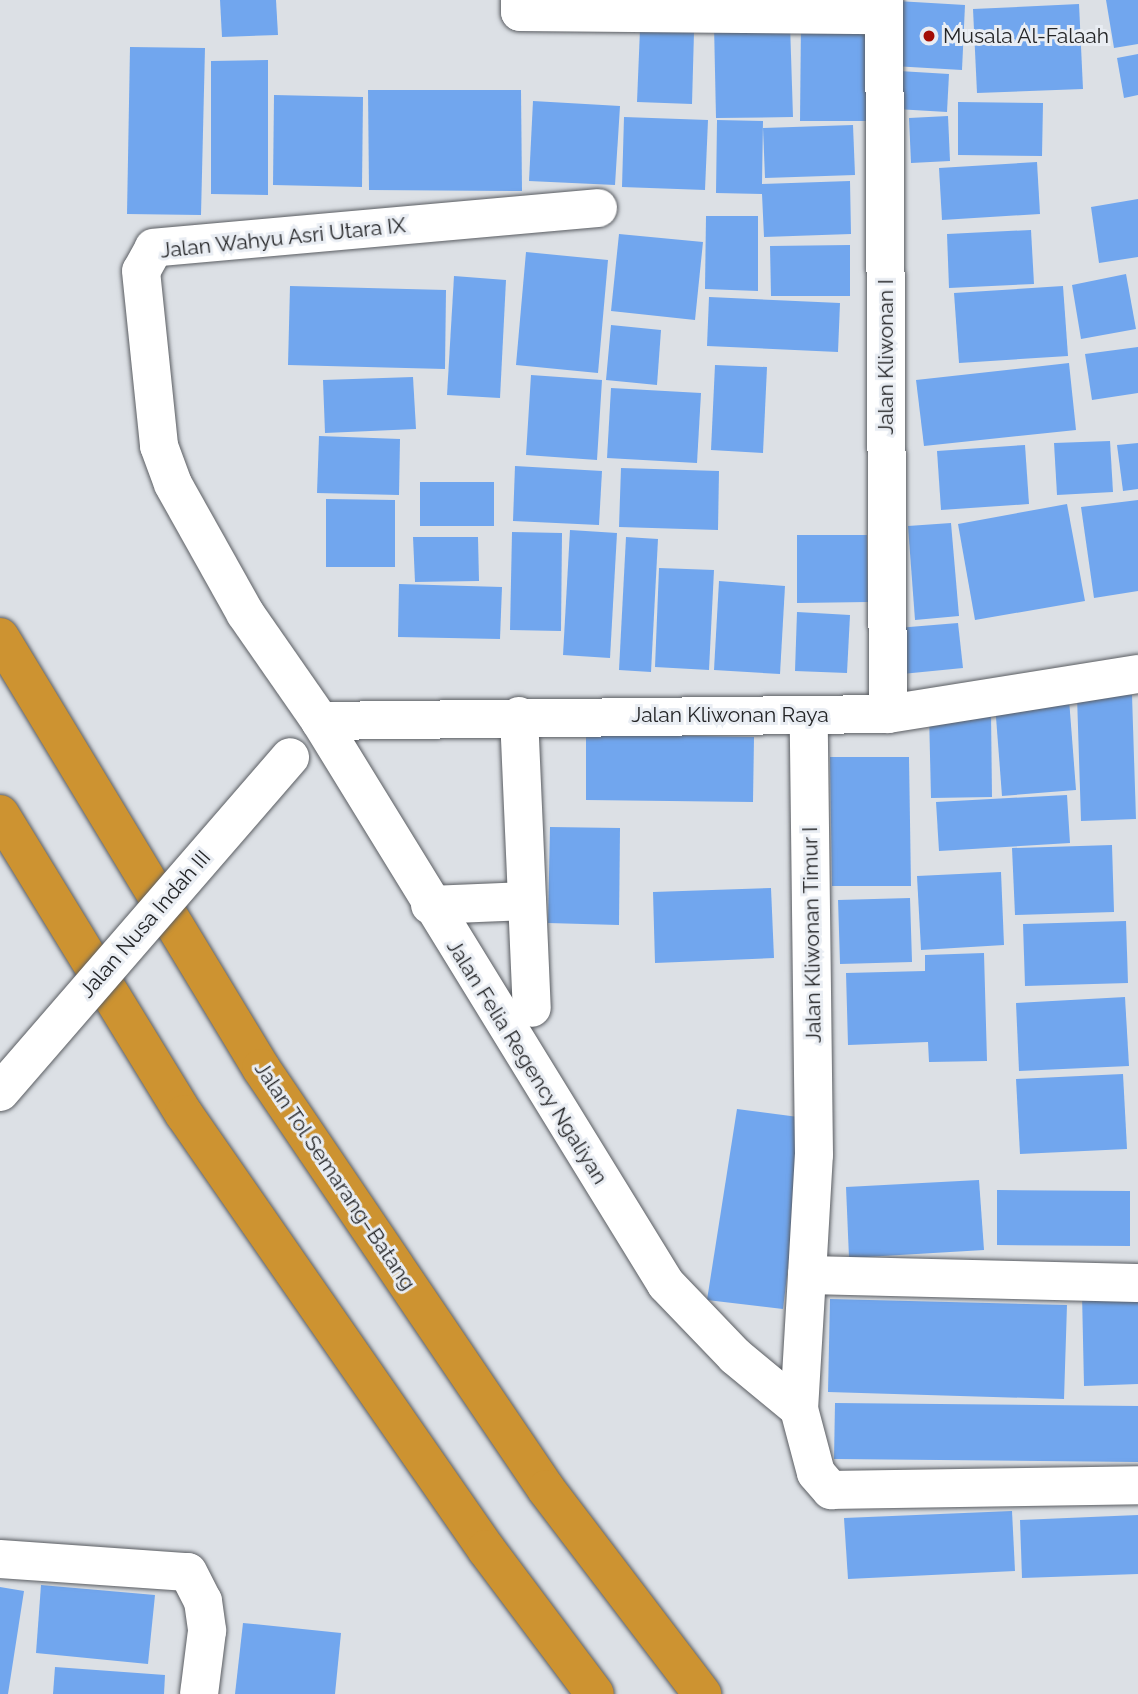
<!DOCTYPE html>
<meta charset="utf-8">
<style>
body{margin:0}
#map{position:relative;width:1138px;height:1694px;overflow:hidden;background:#dce0e5;font-family:Raleway,sans-serif}
div>[style]{position:absolute}
[style*='--x']{left:calc(var(--x)*1px);top:calc(var(--y)*1px);width:calc(var(--w)*1px);rotate:calc(var(--a)*1deg)}
.building>*{inset:0;background:#71a6ee}
.roads{filter:drop-shadow(0 0 2px #5a5d62) drop-shadow(0 0 2px #5a5d62)}
.street>*{height:38px;margin:-19px;padding:0 19px;transform-origin:19px;border-radius:19px;background:#fff}
.highway>*{height:38px;margin:-19px;padding:0 19px;transform-origin:19px;border-radius:19px;background:#cd9331}
.bridges{filter:drop-shadow(0 0 2px #5a5d62) drop-shadow(0 0 2px #5a5d62)}
.street-bridge>*{height:38px;margin:-19px;padding:0 19px;transform-origin:19px;border-radius:19px;background:#fff}
.dots>*{width:19px;height:19px;translate:-50% -50%;box-sizing:border-box;border:4px solid #e9edf3;border-radius:50%}
span{translate:-50% -50%;white-space:nowrap;text-align:center;line-height:1.15;-webkit-text-stroke:6px #e9edf3;paint-order:stroke}
.poi-label{font-size:21px;color:#242527}
.left{translate:0 -50%;text-align:left}
.street-label{font-size:21px;color:#242527}
</style>
<div id="map">
<div class="building">
<i style="clip-path:polygon(220px 0,276px 0,278px 35px,222px 37px)"></i>
<i style="clip-path:polygon(1106px 0,1138px 0,1138px 44px,1114px 48px)"></i>
<i style="clip-path:polygon(897px 1px,965px 5px,962px 70px,893px 66px)"></i>
<i style="clip-path:polygon(1079px 4px,1083px 89px,977px 93px,973px 9px)"></i>
<i style="clip-path:polygon(801px 22px,869px 22px,867px 121px,800px 121px)"></i>
<i style="clip-path:polygon(790px 24px,793px 117px,716px 118px,714px 25px)"></i>
<i style="clip-path:polygon(640px 29px,694px 32px,692px 104px,637px 102px)"></i>
<i style="clip-path:polygon(130px 47px,205px 48px,201px 215px,127px 214px)"></i>
<i style="clip-path:polygon(1138px 54px,1138px 95px,1124px 98px,1117px 58px)"></i>
<i style="clip-path:polygon(268px 60px,268px 195px,211px 194px,211px 61px)"></i>
<i style="clip-path:polygon(899px 71px,949px 74px,947px 112px,896px 109px)"></i>
<i style="clip-path:polygon(368px 90px,521px 90px,522px 191px,369px 190px)"></i>
<i style="clip-path:polygon(274px 95px,363px 97px,362px 187px,273px 185px)"></i>
<i style="clip-path:polygon(533px 101px,620px 106px,615px 185px,529px 181px)"></i>
<i style="clip-path:polygon(958px 102px,1043px 103px,1042px 156px,958px 155px)"></i>
<i style="clip-path:polygon(948px 116px,950px 161px,911px 163px,909px 118px)"></i>
<i style="clip-path:polygon(624px 117px,708px 120px,705px 190px,622px 187px)"></i>
<i style="clip-path:polygon(717px 120px,763px 121px,762px 184px,850px 181px,851px 234px,764px 237px,762px 194px,716px 193px)"></i>
<i style="clip-path:polygon(853px 125px,855px 175px,765px 178px,763px 128px)"></i>
<i style="clip-path:polygon(1037px 162px,1040px 214px,942px 220px,939px 168px)"></i>
<i style="clip-path:polygon(1138px 199px,1138px 257px,1099px 263px,1091px 207px)"></i>
<i style="clip-path:polygon(706px 216px,758px 216px,758px 291px,705px 289px)"></i>
<i style="clip-path:polygon(1031px 230px,1034px 284px,949px 288px,947px 234px)"></i>
<i style="clip-path:polygon(619px 234px,703px 242px,695px 320px,611px 311px)"></i>
<i style="clip-path:polygon(850px 245px,850px 296px,771px 296px,770px 246px)"></i>
<i style="clip-path:polygon(526px 252px,608px 260px,598px 373px,516px 365px)"></i>
<i style="clip-path:polygon(1126px 274px,1136px 329px,1081px 339px,1072px 285px)"></i>
<i style="clip-path:polygon(454px 276px,506px 280px,500px 398px,447px 395px)"></i>
<i style="clip-path:polygon(290px 286px,446px 290px,445px 369px,288px 365px)"></i>
<i style="clip-path:polygon(1063px 286px,1068px 356px,959px 363px,954px 293px)"></i>
<i style="clip-path:polygon(709px 297px,840px 303px,838px 352px,707px 346px)"></i>
<i style="clip-path:polygon(611px 325px,661px 330px,657px 385px,606px 380px)"></i>
<i style="clip-path:polygon(1138px 347px,1138px 393px,1092px 400px,1085px 354px)"></i>
<i style="clip-path:polygon(1069px 363px,1076px 430px,924px 446px,916px 380px)"></i>
<i style="clip-path:polygon(715px 365px,767px 367px,763px 453px,711px 450px)"></i>
<i style="clip-path:polygon(531px 375px,602px 380px,597px 460px,526px 455px)"></i>
<i style="clip-path:polygon(413px 377px,416px 429px,325px 433px,323px 380px)"></i>
<i style="clip-path:polygon(611px 388px,701px 393px,697px 463px,607px 458px)"></i>
<i style="clip-path:polygon(319px 436px,400px 439px,399px 495px,317px 493px)"></i>
<i style="clip-path:polygon(1110px 441px,1113px 492px,1057px 495px,1054px 443px)"></i>
<i style="clip-path:polygon(1138px 443px,1138px 489px,1123px 491px,1117px 445px)"></i>
<i style="clip-path:polygon(1025px 445px,1029px 504px,941px 510px,937px 451px)"></i>
<i style="clip-path:polygon(515px 466px,602px 471px,599px 525px,513px 521px)"></i>
<i style="clip-path:polygon(621px 468px,719px 471px,718px 530px,619px 527px)"></i>
<i style="clip-path:polygon(420px 482px,494px 482px,494px 526px,420px 526px)"></i>
<i style="clip-path:polygon(326px 499px,395px 500px,395px 567px,326px 567px)"></i>
<i style="clip-path:polygon(1138px 500px,1138px 591px,1094px 598px,1081px 507px)"></i>
<i style="clip-path:polygon(1067px 504px,1085px 601px,975px 620px,958px 524px)"></i>
<i style="clip-path:polygon(951px 523px,959px 616px,915px 620px,908px 526px)"></i>
<i style="clip-path:polygon(570px 530px,617px 533px,610px 658px,563px 655px)"></i>
<i style="clip-path:polygon(512px 532px,562px 533px,561px 631px,510px 630px)"></i>
<i style="clip-path:polygon(797px 535px,867px 535px,868px 602px,797px 603px)"></i>
<i style="clip-path:polygon(413px 537px,478px 537px,479px 581px,415px 582px)"></i>
<i style="clip-path:polygon(626px 537px,658px 539px,651px 672px,619px 670px)"></i>
<i style="clip-path:polygon(659px 568px,714px 570px,709px 670px,655px 667px)"></i>
<i style="clip-path:polygon(719px 581px,785px 586px,780px 674px,714px 670px)"></i>
<i style="clip-path:polygon(399px 584px,502px 587px,500px 639px,398px 637px)"></i>
<i style="clip-path:polygon(797px 612px,850px 615px,847px 673px,795px 671px)"></i>
<i style="clip-path:polygon(958px 623px,963px 668px,902px 674px,897px 628px)"></i>
<i style="clip-path:polygon(1132px 695px,1136px 819px,1081px 821px,1077px 696px)"></i>
<i style="clip-path:polygon(1069px 699px,1076px 790px,1002px 796px,995px 704px)"></i>
<i style="clip-path:polygon(991px 712px,992px 797px,931px 798px,929px 713px)"></i>
<i style="clip-path:polygon(586px 734px,754px 737px,753px 802px,586px 800px)"></i>
<i style="clip-path:polygon(830px 757px,909px 757px,911px 886px,832px 886px)"></i>
<i style="clip-path:polygon(1067px 795px,1070px 843px,939px 851px,936px 802px)"></i>
<i style="clip-path:polygon(550px 827px,620px 828px,619px 925px,548px 923px)"></i>
<i style="clip-path:polygon(1112px 845px,1114px 912px,1015px 915px,1012px 848px)"></i>
<i style="clip-path:polygon(1001px 872px,1004px 945px,921px 950px,917px 876px)"></i>
<i style="clip-path:polygon(771px 888px,774px 958px,655px 963px,653px 892px)"></i>
<i style="clip-path:polygon(910px 898px,912px 962px,840px 964px,838px 900px)"></i>
<i style="clip-path:polygon(1126px 921px,1128px 983px,1025px 986px,1023px 924px)"></i>
<i style="clip-path:polygon(984px 953px,987px 1061px,929px 1062px,928px 1042px,848px 1045px,846px 973px,925px 971px,925px 955px)"></i>
<i style="clip-path:polygon(1125px 997px,1129px 1066px,1019px 1071px,1016px 1003px)"></i>
<i style="clip-path:polygon(1123px 1074px,1127px 1149px,1020px 1154px,1016px 1079px)"></i>
<i style="clip-path:polygon(737px 1109px,806px 1118px,783px 1309px,707px 1300px)"></i>
<i style="clip-path:polygon(979px 1180px,984px 1250px,849px 1258px,846px 1187px)"></i>
<i style="clip-path:polygon(997px 1190px,1130px 1191px,1130px 1246px,997px 1245px)"></i>
<i style="clip-path:polygon(1138px 1293px,1138px 1384px,1084px 1386px,1082px 1294px)"></i>
<i style="clip-path:polygon(830px 1299px,1067px 1305px,1064px 1399px,828px 1392px)"></i>
<i style="clip-path:polygon(835px 1403px,1138px 1406px,1138px 1462px,834px 1459px)"></i>
<i style="clip-path:polygon(1012px 1511px,1015px 1571px,848px 1579px,844px 1518px)"></i>
<i style="clip-path:polygon(1138px 1515px,1138px 1574px,1022px 1578px,1020px 1520px)"></i>
<i style="clip-path:polygon(41px 1585px,155px 1595px,148px 1664px,36px 1653px)"></i>
<i style="clip-path:polygon(0 1587px,24px 1591px,8px 1694px,0 1694px)"></i>
<i style="clip-path:polygon(243px 1623px,341px 1633px,335px 1694px,235px 1694px)"></i>
<i style="clip-path:polygon(55px 1667px,165px 1675px,164px 1694px,53px 1694px)"></i>
</div>
<div class="roads">
<div class="street">
<i style="--x:520;--y:0;--w:12;--a:90"></i>
<i style="--x:520;--y:12;--w:364;--a:0.5"></i>
<i style="--x:884;--y:0;--w:714;--a:89.68"></i>
<i style="--x:598;--y:208;--w:446;--a:174.9"></i>
<i style="--x:154;--y:248;--w:26;--a:119"></i>
<i style="--x:141;--y:271;--w:176;--a:84.1"></i>
<i style="--x:159;--y:446;--w:40;--a:69.8"></i>
<i style="--x:173;--y:484;--w:148;--a:60.8"></i>
<i style="--x:245;--y:613;--w:131;--a:55.2"></i>
<i style="--x:320;--y:721;--w:661;--a:58.43"></i>
<i style="--x:666;--y:1284;--w:100;--a:46.2"></i>
<i style="--x:735;--y:1356;--w:83;--a:39.6"></i>
<i style="--x:519;--y:716;--w:292;--a:87.5"></i>
<i style="--x:320;--y:721;--w:568;--a:-0.71"></i>
<i style="--x:888;--y:714;--w:253;--a:-9.1"></i>
<i style="--x:430;--y:905;--w:97;--a:-2.4"></i>
<i style="--x:807;--y:1275;--w:120;--a:-86.7"></i>
<i style="--x:814;--y:1155;--w:440;--a:-90.7"></i>
<i style="--x:1138;--y:1283;--w:331;--a:-178.6"></i>
<i style="--x:807;--y:1275;--w:134;--a:93.4"></i>
<i style="--x:799;--y:1409;--w:66;--a:75.1"></i>
<i style="--x:816;--y:1473;--w:23;--a:49"></i>
<i style="--x:831;--y:1490;--w:307;--a:-0.9"></i>
<i style="--x:0;--y:1559;--w:188;--a:4"></i>
<i style="--x:188;--y:1572;--w:33;--a:63"></i>
<i style="--x:203;--y:1601;--w:30;--a:82"></i>
<i style="--x:207;--y:1631;--w:64;--a:97.2"></i>
</div>
<div class="highway">
<i style="--x:0;--y:637;--w:504;--a:58.8"></i>
<i style="--x:261;--y:1068;--w:508;--a:55.9"></i>
<i style="--x:546;--y:1489;--w:258;--a:52.7"></i>
<i style="--x:0;--y:814;--w:352;--a:58.5"></i>
<i style="--x:184;--y:1114;--w:530;--a:55.23"></i>
<i style="--x:486;--y:1549;--w:181;--a:53.1"></i>
</div>
</div>
<div class="bridges">
<div class="street-bridge">
<i style="--x:0;--y:1092;--w:443;--a:-49.1"></i>
</div>
</div>
<div class="dots">
<i style="left:929px;top:36px;background:#a30d05"></i>
</div>
<div class="poi-label">
<span class="left" style="left:943px;top:36px">Musala Al-Falaah</span>
</div>
<div class="street-label">
<span style="left:283px;top:238px;rotate:-6deg">Jalan Wahyu Asri Utara IX</span>
<span style="left:886px;top:357px;rotate:-90deg">Jalan Kliwonan I</span>
<span style="left:730px;top:715px">Jalan Kliwonan Raya</span>
<span style="left:145px;top:924px;rotate:-49deg">Jalan Nusa Indah III</span>
<span style="left:812px;top:935px;rotate:-91deg">Jalan Kliwonan Timur I</span>
<span style="left:527px;top:1062px;rotate:58deg">Jalan Felia Regency Ngaliyan</span>
<span style="left:335px;top:1176px;rotate:56deg">Jalan Tol Semarang–Batang</span>
</div>
</div>
